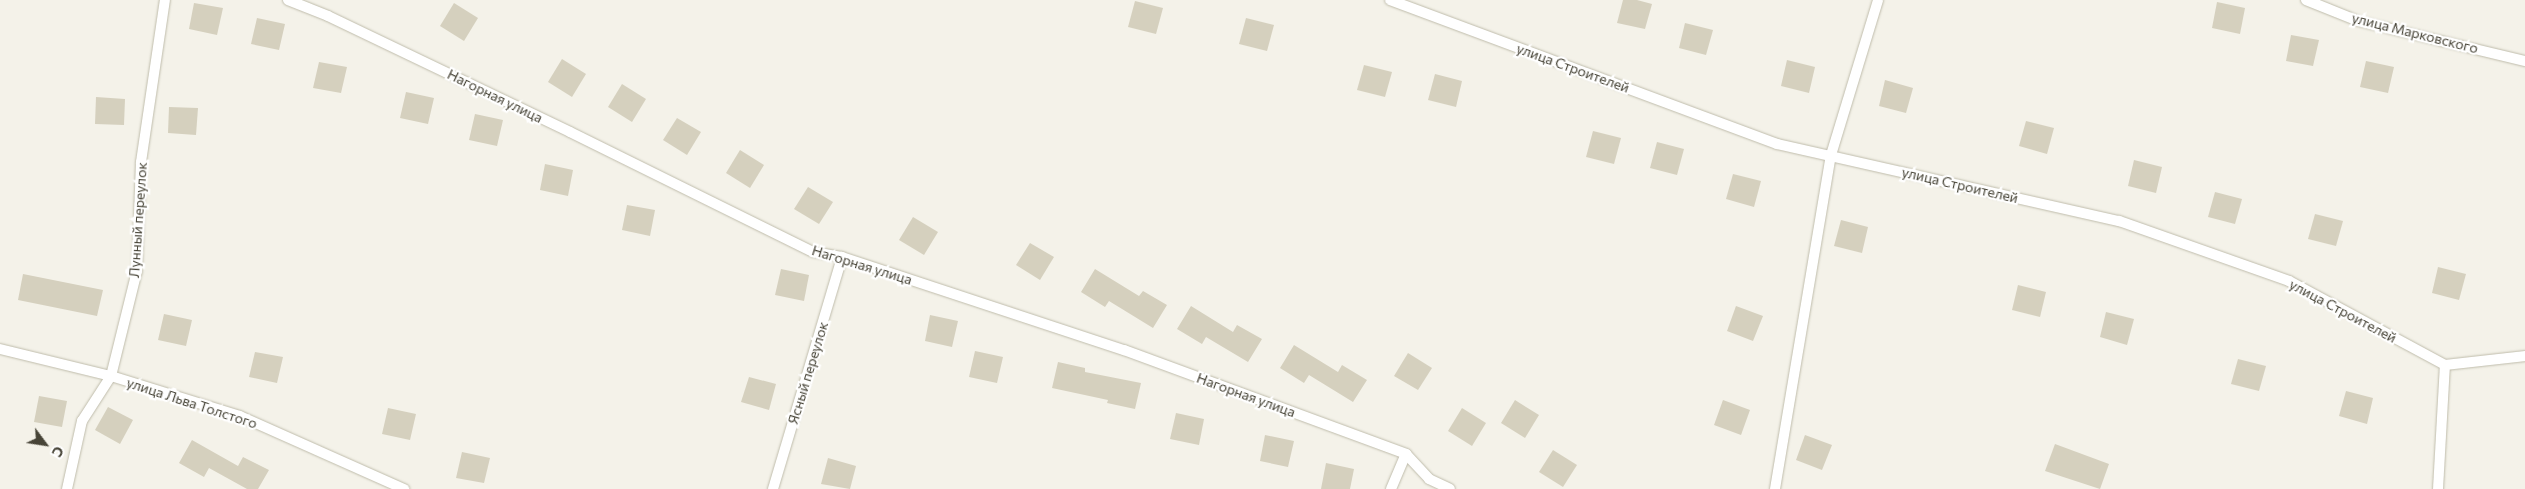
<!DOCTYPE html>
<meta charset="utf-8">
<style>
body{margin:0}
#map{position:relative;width:2525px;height:489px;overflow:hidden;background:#f4f2e9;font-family:Commissioner,sans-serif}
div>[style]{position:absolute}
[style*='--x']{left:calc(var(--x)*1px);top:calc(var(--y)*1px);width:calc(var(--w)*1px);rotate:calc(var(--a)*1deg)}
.building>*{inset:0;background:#d5d0be}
.roads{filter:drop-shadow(0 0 1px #bfbcab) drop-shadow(0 0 1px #bfbcab)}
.lane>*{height:10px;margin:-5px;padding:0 5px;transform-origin:5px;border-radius:5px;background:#fff}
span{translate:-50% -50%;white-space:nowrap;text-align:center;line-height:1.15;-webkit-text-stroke:4.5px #fff;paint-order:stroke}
.street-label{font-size:14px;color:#474437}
.north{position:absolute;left:20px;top:419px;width:50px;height:50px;-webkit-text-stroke:4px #fff;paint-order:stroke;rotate:121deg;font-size:14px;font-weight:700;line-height:20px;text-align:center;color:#474437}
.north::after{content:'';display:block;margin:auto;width:18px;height:22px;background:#474437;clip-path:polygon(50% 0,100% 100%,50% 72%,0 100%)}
</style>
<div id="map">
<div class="building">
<i style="clip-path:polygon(1623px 0,1637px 0,1652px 4px,1645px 29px,1617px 23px)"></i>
<i style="clip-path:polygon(1135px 1px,1163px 8px,1156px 34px,1128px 27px)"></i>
<i style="clip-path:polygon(2217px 2px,2245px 8px,2240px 34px,2212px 28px)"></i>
<i style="clip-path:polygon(194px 3px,223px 8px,217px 35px,189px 29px)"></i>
<i style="clip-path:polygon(454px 3px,478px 18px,464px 41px,440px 26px)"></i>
<i style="clip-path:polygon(257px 18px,285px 24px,279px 50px,251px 44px)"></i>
<i style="clip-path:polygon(1246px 18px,1274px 25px,1267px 51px,1239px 44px)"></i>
<i style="clip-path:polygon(1685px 23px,1713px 30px,1706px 55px,1679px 48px)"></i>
<i style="clip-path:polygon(2291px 35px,2319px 40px,2313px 66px,2286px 61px)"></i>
<i style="clip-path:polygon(562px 59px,586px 74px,572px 97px,548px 82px)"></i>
<i style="clip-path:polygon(1787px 60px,1815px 67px,1809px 93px,1781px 86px)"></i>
<i style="clip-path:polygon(2366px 61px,2394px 67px,2388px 93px,2360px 87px)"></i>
<i style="clip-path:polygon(319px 62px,347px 67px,341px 93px,313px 88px)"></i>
<i style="clip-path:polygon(1364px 65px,1392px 72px,1385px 97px,1357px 90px)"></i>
<i style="clip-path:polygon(1435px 74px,1462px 81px,1456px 107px,1428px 100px)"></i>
<i style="clip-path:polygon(1885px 80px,1913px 88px,1906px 113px,1879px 106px)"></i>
<i style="clip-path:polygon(622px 84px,646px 99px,632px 122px,608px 107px)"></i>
<i style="clip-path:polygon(406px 92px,434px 98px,428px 124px,400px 118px)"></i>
<i style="clip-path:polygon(96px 97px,125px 99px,124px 125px,95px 124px)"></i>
<i style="clip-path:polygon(169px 107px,198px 108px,196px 135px,168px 133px)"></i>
<i style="clip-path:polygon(475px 114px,503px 120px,497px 146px,469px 140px)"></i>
<i style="clip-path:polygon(677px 118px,701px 132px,687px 155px,663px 140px)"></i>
<i style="clip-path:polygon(2026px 121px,2054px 128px,2047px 154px,2019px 146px)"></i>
<i style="clip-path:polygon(1593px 131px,1621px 138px,1614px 164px,1586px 157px)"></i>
<i style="clip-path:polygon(1657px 142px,1684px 149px,1677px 175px,1650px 168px)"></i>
<i style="clip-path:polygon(740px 150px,764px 165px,750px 188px,726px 173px)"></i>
<i style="clip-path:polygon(2134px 160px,2162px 167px,2156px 193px,2128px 186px)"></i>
<i style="clip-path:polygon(545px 164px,573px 170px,568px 196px,540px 190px)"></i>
<i style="clip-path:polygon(1733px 174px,1761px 181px,1754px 207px,1726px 199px)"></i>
<i style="clip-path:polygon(808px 187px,833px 202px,819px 224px,794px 209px)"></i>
<i style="clip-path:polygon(2215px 192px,2242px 199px,2235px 224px,2208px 217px)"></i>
<i style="clip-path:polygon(627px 205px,655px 210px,650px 236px,622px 230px)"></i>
<i style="clip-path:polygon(2315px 214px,2343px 221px,2336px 246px,2308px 239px)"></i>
<i style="clip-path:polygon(913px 217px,938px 232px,924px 255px,899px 240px)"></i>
<i style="clip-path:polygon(1841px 220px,1868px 227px,1862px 253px,1834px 246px)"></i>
<i style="clip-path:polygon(1030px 243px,1054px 257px,1040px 280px,1016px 265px)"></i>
<i style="clip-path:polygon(2438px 267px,2466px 274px,2459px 300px,2432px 293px)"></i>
<i style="clip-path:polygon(781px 269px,809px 275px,804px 301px,775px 295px)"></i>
<i style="clip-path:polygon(1095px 269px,1139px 296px,1143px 291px,1167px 305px,1153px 328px,1109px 301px,1105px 307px,1081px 292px)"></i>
<i style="clip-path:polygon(23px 274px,103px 290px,97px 316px,18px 300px)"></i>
<i style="clip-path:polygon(2018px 285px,2046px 292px,2040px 317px,2012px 310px)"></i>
<i style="clip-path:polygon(1191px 306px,1233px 332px,1237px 325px,1262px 339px,1248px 362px,1206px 337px,1202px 344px,1177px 329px)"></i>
<i style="clip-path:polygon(1736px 306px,1763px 316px,1753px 341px,1727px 331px)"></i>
<i style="clip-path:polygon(2106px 312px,2134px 319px,2127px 345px,2100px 337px)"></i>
<i style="clip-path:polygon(164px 314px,192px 320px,186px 346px,158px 340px)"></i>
<i style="clip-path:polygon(930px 315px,958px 321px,952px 347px,925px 341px)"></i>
<i style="clip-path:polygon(1294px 345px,1338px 372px,1342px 365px,1367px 380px,1353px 402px,1309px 375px,1304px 383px,1280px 368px)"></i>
<i style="clip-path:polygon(975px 351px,1003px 357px,997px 383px,969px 377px)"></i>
<i style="clip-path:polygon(255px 352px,283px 357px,277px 383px,249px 377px)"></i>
<i style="clip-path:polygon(1408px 353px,1432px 368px,1418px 390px,1394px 376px)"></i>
<i style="clip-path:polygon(2238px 359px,2266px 366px,2259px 391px,2231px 384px)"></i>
<i style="clip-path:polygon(1058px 362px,1085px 368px,1085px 372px,1141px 383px,1135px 409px,1107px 403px,1108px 400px,1052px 388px)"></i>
<i style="clip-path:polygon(749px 377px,776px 384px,769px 410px,741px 402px)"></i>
<i style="clip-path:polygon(2346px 391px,2373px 398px,2367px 424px,2339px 416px)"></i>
<i style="clip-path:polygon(39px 396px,67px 401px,62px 427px,34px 422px)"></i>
<i style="clip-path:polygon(1515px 400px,1539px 415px,1525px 438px,1501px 423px)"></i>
<i style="clip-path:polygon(1723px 400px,1750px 410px,1741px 435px,1714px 425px)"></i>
<i style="clip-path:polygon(108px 407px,133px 420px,120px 444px,95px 430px)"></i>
<i style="clip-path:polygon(388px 408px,416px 414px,410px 440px,382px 434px)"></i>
<i style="clip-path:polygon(1462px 408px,1486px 423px,1472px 446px,1448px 431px)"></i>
<i style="clip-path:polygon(1176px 413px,1204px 419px,1199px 445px,1170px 439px)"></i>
<i style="clip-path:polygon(1265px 435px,1294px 441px,1288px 467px,1260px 461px)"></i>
<i style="clip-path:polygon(1805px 435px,1832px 445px,1822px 470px,1796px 460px)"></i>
<i style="clip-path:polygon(192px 440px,238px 466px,243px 457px,269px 470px,258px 489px,247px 489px,209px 468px,204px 477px,179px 463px)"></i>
<i style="clip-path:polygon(2055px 444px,2109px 464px,2100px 489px,2045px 471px)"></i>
<i style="clip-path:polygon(1553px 450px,1577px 465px,1563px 487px,1539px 472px)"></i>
<i style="clip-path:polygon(462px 452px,490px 458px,484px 483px,456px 478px)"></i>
<i style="clip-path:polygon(828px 458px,856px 466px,850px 489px,821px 484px)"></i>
<i style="clip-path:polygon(1326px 463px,1354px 469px,1350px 489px,1321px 489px)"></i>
</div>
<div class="roads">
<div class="lane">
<i style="--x:288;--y:0;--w:43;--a:21.8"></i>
<i style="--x:328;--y:16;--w:268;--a:25.6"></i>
<i style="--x:570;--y:132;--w:271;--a:26.3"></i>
<i style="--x:813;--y:252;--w:29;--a:10"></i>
<i style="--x:842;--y:257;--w:297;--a:18.3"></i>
<i style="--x:1124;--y:350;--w:301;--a:20.2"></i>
<i style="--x:1406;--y:454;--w:34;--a:47"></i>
<i style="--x:1429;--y:479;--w:23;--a:25"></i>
<i style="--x:1390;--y:0;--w:413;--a:20.4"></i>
<i style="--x:1777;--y:144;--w:351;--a:12.7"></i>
<i style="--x:2119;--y:221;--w:180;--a:19.4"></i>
<i style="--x:2289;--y:281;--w:177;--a:28.3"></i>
<i style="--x:2445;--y:365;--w:81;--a:-6.4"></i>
<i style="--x:2306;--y:0;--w:56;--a:22"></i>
<i style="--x:2358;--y:21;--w:172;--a:13.5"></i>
<i style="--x:0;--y:349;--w:114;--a:13.7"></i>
<i style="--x:111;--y:376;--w:135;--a:17.2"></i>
<i style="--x:240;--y:416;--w:180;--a:24"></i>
<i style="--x:67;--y:489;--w:70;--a:-77.6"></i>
<i style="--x:82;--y:421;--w:54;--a:-57.2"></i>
<i style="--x:111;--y:376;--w:108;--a:-76.1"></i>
<i style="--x:137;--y:271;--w:109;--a:-87.9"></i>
<i style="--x:141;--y:162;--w:164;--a:-81.6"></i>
<i style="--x:773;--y:489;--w:242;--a:-73.4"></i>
<i style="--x:1391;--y:489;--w:38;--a:-67"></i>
<i style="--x:1775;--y:489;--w:339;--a:-80.5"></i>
<i style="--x:1831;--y:155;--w:162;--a:-73.1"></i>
<i style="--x:2438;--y:489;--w:124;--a:-86.8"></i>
</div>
</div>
<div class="street-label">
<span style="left:2415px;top:33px;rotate:14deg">улица Марковского</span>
<span style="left:1573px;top:68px;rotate:20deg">улица Строителей</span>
<span style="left:495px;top:96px;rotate:26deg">Нагорная улица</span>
<span style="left:1960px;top:185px;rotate:13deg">улица Строителей</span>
<span style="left:138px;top:220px;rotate:-86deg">Лунный переулок</span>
<span style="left:862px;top:265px;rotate:17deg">Нагорная улица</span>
<span style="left:2343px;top:311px;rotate:28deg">улица Строителей</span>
<span style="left:808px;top:373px;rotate:-73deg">Ясный переулок</span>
<span style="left:1246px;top:395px;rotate:20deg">Нагорная улица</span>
<span style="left:192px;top:403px;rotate:18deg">улица Льва Толстого</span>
</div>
<div class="north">С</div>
</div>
